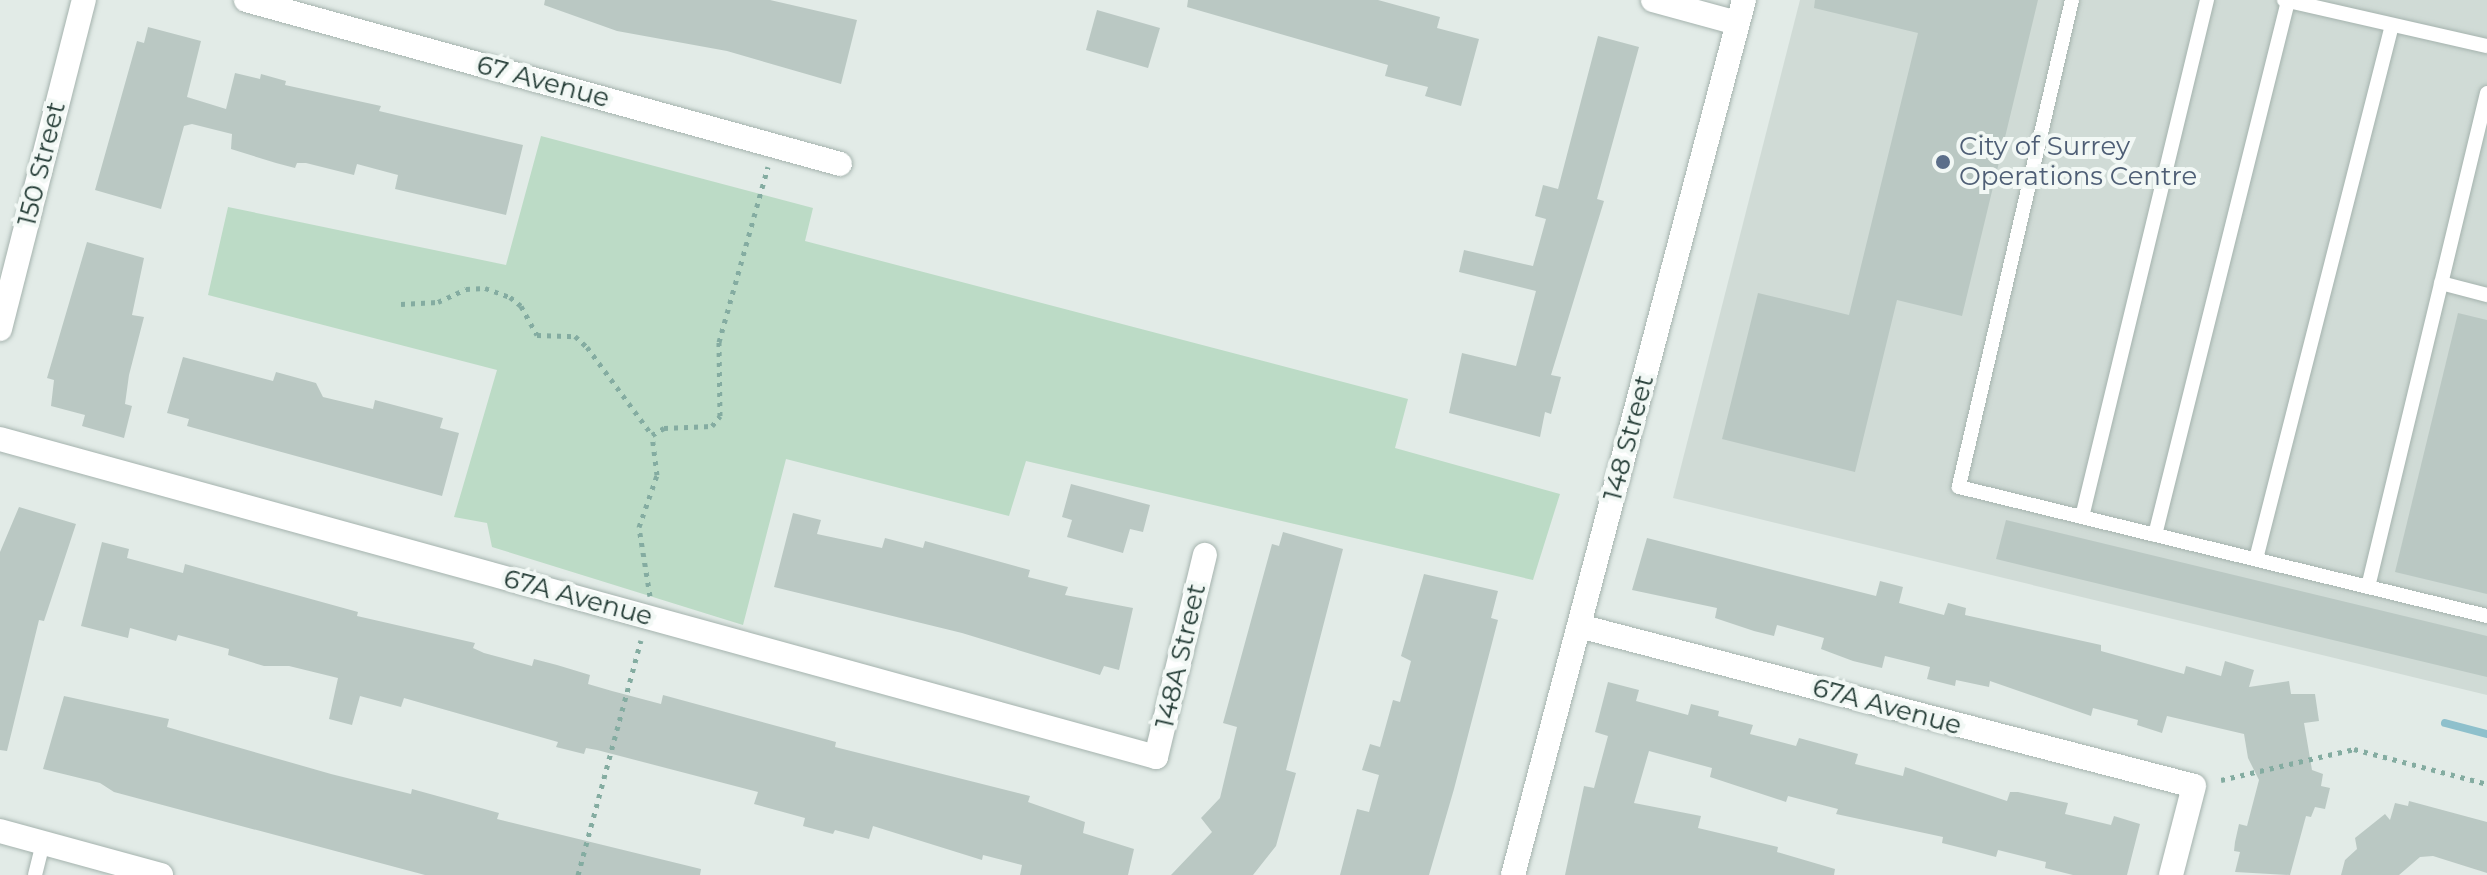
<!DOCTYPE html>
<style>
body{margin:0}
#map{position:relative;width:2487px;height:875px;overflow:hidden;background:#e2ebe7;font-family:Montserrat,sans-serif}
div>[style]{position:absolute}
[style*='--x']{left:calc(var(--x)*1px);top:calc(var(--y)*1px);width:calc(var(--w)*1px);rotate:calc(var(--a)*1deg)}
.built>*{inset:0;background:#d0dbd6}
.green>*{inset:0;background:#bcdbc6}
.stream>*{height:8px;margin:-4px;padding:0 4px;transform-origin:4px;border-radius:4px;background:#8ec0cc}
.building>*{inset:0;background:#bac8c3}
.path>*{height:5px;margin-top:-2.5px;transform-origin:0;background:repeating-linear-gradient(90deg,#84aca1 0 4px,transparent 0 10px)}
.roads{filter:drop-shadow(0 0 2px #a5b3ae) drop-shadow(0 0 2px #a5b3ae)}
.lane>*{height:14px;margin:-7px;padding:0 7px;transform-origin:7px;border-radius:7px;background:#fff}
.street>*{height:24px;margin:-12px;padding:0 12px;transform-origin:12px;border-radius:12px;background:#fff}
.secondary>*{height:24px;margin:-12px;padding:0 12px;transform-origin:12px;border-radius:12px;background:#fff}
.dots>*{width:22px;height:22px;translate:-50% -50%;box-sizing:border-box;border:4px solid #f2f8f5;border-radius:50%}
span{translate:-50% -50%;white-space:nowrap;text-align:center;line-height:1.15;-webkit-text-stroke:8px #f2f8f5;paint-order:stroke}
.street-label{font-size:26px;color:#233b35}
.service-label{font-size:26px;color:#4e5e75}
.left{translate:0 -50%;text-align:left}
</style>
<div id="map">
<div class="built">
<i style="clip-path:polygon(1800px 0,2487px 0,2487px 695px,1673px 498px)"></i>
</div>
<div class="green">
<i style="clip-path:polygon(541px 136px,813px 208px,805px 241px,1408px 399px,1395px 448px,1560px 494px,1533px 580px,1026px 461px,1009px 516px,786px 459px,743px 625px,492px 547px,487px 523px,454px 517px,497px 370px,208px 295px,228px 207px,506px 265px)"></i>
</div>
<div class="stream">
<i style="--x:2445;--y:723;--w:43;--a:14.7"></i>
</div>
<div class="building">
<i style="clip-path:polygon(545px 0,770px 0,857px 20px,841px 84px,727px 51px,617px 31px,544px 5px)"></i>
<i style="clip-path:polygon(1188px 0,1378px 0,1440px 17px,1437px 28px,1479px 39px,1461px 106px,1425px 96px,1428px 87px,1385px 76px,1388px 65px,1187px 7px)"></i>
<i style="clip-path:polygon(1815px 0,2038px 0,1962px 316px,1897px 300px,1855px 472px,1722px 439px,1758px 293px,1849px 315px,1918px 33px,1814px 8px)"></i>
<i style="clip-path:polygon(1097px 10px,1160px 28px,1148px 68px,1086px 50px)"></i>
<i style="clip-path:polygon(148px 27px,201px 41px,187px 97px,226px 109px,235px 73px,260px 79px,261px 74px,286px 81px,285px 85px,381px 106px,379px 111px,523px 145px,506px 215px,395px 189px,398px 175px,357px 164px,354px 175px,306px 163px,297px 163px,295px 168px,276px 163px,231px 149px,232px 134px,192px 124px,184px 126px,161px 209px,95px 190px,137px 41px,144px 43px)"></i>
<i style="clip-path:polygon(1598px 36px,1639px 47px,1597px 199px,1604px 201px,1551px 375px,1561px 377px,1551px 414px,1545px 412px,1540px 437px,1449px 413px,1462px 353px,1516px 366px,1536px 291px,1459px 272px,1464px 250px,1533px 266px,1546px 219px,1535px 216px,1543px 185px,1558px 189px)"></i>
<i style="clip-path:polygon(87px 242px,144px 258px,132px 315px,144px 317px,129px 375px,125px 404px,132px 406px,124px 438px,82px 426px,85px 415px,51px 406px,54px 380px,47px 378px)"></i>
<i style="clip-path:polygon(2458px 313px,2487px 320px,2487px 594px,2395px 572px)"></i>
<i style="clip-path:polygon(183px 357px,273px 381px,276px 372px,316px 383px,323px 397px,373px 409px,375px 400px,443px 418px,440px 428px,459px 433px,442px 496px,187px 426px,189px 419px,167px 413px)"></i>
<i style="clip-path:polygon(1071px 484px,1150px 505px,1143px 532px,1130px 529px,1123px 553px,1067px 537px,1072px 520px,1062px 517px)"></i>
<i style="clip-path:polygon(19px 507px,76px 524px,44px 621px,39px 620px,7px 751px,0 750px,0 552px)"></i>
<i style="clip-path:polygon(793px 513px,821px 520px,817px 534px,882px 548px,885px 538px,923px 548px,925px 541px,1030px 570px,1028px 577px,1068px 587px,1065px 595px,1133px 608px,1119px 670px,1104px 666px,1100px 675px,962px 633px,774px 587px)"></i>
<i style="clip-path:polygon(2006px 520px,2487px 636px,2487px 677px,1996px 559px)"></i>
<i style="clip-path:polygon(1283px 532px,1343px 549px,1286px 770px,1296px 773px,1276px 846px,1253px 875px,1171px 875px,1212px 832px,1201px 818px,1220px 798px,1237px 727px,1223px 723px,1272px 544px,1279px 546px)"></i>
<i style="clip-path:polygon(1647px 538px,1876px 596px,1880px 581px,1903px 587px,1899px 603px,1944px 615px,1948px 603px,1966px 608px,1965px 615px,2101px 645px,2101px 651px,2184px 674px,2186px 666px,2221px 676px,2225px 661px,2254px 670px,2249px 687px,2289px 681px,2291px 694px,2315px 694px,2319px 721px,2304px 723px,2312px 770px,2323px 774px,2321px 786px,2330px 788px,2325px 809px,2315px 807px,2311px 817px,2306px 816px,2290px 875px,2235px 872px,2240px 852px,2234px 851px,2235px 842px,2239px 824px,2247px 826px,2259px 780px,2248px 758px,2244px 734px,2167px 716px,2162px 733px,2137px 725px,2138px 720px,2093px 708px,2091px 716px,1990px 681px,1989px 687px,1956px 680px,1955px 686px,1927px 679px,1930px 667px,1885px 656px,1882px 668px,1853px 661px,1821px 649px,1824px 638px,1777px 625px,1774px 636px,1754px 631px,1715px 618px,1717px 608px,1632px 590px)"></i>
<i style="clip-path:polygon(102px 542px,129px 549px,127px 558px,183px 573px,185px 564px,358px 612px,357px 616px,475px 643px,473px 648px,484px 653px,532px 666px,534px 659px,557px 665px,590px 675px,588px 684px,612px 691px,661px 704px,663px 695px,836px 742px,835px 747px,1030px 796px,1028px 802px,1085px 822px,1083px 833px,1134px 849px,1128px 875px,1020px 875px,1022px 865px,983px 855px,982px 860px,873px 826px,869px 839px,835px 830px,833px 834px,803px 826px,805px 818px,754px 804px,758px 792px,597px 750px,586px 748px,584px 754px,556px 747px,558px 742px,404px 698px,401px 707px,360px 696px,352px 725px,329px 719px,338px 678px,289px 666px,264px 666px,228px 655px,229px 649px,178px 635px,176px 641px,130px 628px,128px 638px,81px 626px)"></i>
<i style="clip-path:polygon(1424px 574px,1498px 591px,1491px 618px,1498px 620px,1454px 789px,1429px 875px,1340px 875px,1357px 809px,1369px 812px,1379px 775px,1362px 770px,1370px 744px,1380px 747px,1393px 700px,1400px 702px,1411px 661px,1401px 656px)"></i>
<i style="clip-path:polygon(1608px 682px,1639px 690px,1636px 701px,1688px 715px,1691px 704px,1719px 711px,1718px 716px,1753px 725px,1750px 734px,1796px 746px,1799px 738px,1851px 752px,1858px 754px,1855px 764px,1903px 776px,1905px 767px,2007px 801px,2010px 792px,2018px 792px,2068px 803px,2065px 814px,2111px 825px,2114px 816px,2140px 824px,2127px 875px,2073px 875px,2045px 868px,2046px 862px,1998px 850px,1996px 857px,1966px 849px,1942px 843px,1943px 837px,1836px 814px,1838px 809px,1788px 796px,1786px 802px,1710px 777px,1712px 768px,1649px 751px,1634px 803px,1701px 816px,1698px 828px,1778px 847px,1777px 852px,1835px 869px,1834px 875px,1565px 875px,1584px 786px,1594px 788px,1608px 736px,1595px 732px)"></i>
<i style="clip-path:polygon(64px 696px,169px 719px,167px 727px,331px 774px,411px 794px,412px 789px,499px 813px,497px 819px,701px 869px,700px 875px,425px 875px,114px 792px,100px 783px,43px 769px)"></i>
<i style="clip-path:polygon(2409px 801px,2487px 822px,2487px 873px,2433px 856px,2420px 857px,2399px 875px,2341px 875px,2345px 860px,2357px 849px,2355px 838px,2385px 814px,2390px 820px,2395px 803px,2408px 806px)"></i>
</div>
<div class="path">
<i style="--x:401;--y:304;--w:37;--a:-3"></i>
<i style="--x:438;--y:302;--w:31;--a:-25"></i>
<i style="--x:466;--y:289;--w:19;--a:-3"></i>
<i style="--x:485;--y:288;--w:27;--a:20"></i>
<i style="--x:510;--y:297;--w:14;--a:39"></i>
<i style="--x:521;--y:306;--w:33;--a:61"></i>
<i style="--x:537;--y:335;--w:38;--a:2"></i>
<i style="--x:575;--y:336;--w:16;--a:43"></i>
<i style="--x:587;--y:347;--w:109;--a:53.5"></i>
<i style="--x:650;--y:596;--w:70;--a:-99.1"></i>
<i style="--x:639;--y:527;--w:55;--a:-70.9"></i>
<i style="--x:657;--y:475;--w:40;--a:-97.1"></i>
<i style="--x:652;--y:435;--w:14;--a:-30"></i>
<i style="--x:664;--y:428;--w:48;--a:-2.4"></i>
<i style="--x:712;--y:426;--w:13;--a:-51"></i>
<i style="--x:720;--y:416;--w:74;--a:-90.8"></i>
<i style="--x:719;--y:342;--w:182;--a:-74.4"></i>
<i style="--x:2221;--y:780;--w:137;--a:-13.1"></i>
<i style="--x:2354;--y:749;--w:138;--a:14.7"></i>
<i style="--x:578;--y:875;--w:243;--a:-75"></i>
</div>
<div class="roads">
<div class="lane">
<i style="--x:2072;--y:0;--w:500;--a:103.1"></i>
<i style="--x:1959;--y:487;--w:544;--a:13.73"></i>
<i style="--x:2284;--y:0;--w:208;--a:12.8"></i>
<i style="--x:2441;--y:283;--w:48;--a:14.6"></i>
<i style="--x:2082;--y:517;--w:532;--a:-76.41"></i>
<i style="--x:2155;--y:535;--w:550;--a:-76.01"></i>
<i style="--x:2256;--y:559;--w:551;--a:-75.71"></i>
<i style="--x:2368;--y:587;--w:508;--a:-76.46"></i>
<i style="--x:35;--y:875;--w:33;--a:-76"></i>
</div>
<div class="street">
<i style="--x:246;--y:0;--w:616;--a:15.43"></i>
<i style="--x:1653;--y:0;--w:87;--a:15.3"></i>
<i style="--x:0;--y:329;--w:340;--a:-75.7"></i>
<i style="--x:0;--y:439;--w:1199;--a:15.38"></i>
<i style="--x:1156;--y:757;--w:208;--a:-76.4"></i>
<i style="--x:1579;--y:626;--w:635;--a:14.58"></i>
<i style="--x:2194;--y:786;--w:92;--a:104.5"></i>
</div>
<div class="secondary">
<i style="--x:0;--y:831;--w:167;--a:15.3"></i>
<i style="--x:1513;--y:875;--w:905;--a:-75.21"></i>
</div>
</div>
<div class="dots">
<i style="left:1943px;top:162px;background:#5c6f8a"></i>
</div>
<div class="street-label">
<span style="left:543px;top:82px;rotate:15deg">67 Avenue</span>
<span style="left:42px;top:164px;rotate:-76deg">150 Street</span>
<span style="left:1629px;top:438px;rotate:-75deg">148 Street</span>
<span style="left:578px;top:598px;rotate:15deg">67A Avenue</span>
<span style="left:1181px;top:656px;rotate:-77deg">148A Street</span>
<span style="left:1887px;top:707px;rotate:15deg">67A Avenue</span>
</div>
<div class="service-label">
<span class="left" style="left:1959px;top:162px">City of Surrey<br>Operations Centre</span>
</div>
</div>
